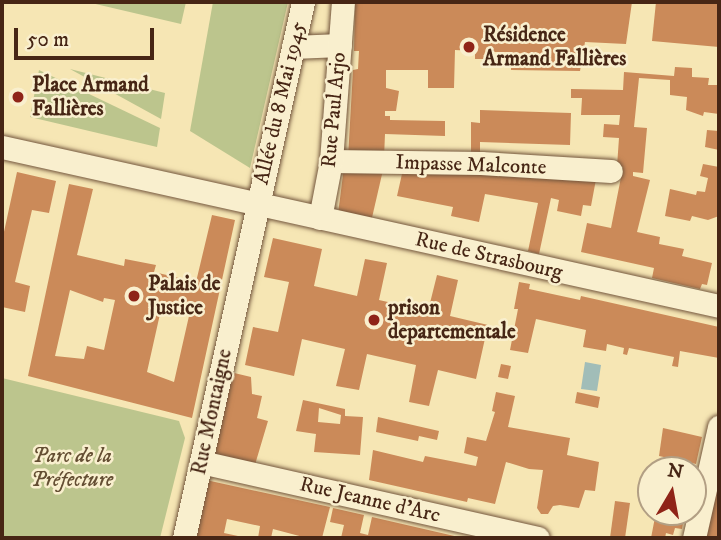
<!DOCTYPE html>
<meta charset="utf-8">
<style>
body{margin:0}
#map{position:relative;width:721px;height:540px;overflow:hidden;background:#f6e6b4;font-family:"IM FELL DW Pica",serif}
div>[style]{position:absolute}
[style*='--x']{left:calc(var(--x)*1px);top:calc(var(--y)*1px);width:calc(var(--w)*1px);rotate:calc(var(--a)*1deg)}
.green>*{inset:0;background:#bcc58d}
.water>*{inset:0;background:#a1bdb8}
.building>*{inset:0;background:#cb8a59}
.roads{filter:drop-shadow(0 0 2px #73563d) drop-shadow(0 0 2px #73563d)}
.minor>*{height:23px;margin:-11.5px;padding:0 11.5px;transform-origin:11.5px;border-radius:11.5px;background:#f9efce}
.dots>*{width:19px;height:19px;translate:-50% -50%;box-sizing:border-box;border:4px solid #f9efce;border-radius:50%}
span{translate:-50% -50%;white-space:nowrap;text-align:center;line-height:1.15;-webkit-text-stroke:5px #f9efce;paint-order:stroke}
.poi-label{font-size:21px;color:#472615;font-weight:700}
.left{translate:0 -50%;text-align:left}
.street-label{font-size:21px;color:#472615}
.park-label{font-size:21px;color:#644e33;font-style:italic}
.frame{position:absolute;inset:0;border:4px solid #472615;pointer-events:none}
.north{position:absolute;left:637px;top:456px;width:70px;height:70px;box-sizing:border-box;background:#f9efce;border:2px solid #b29f84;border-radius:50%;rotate:10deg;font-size:19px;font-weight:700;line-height:28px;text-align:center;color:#472615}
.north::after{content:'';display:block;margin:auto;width:24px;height:32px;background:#8f2418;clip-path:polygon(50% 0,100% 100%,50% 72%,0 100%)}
.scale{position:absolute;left:14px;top:28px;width:140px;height:32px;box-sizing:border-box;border:4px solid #472615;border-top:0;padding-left:9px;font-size:21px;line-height:24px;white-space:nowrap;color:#472615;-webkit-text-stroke:5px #f9efce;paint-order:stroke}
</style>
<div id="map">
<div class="green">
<i style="clip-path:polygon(87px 2px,186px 2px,181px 24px)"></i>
<i style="clip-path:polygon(213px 2px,288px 2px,250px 168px,190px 131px)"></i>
<i style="clip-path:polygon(70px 69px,165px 93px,161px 119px)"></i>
<i style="clip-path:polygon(39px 70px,160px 128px,157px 147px,30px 117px)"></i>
<i style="clip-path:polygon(2px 378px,179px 421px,185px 438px,160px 538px,2px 538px)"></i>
</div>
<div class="water">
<i style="clip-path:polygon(585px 362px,601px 365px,597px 391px,581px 389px)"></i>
</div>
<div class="building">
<i style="clip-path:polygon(355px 2px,632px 2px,626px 44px,585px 42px,580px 71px,511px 70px,511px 52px,491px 52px,490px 59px,475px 59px,475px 51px,455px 50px,454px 88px,428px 88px,428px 70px,386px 70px,386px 88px,399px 91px,396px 111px,385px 111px,385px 116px,390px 116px,390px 120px,445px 121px,445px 136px,385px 134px,384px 158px,348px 158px,353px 70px,358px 69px,359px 51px,354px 51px)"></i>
<i style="clip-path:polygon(656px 2px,719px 2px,719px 47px,652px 41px)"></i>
<i style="clip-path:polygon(675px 67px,692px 68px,692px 77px,709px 78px,708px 85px,719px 85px,719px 114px,704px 112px,703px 116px,686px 110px,687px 97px,670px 95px,670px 80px,639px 78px,634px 127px,647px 128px,643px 173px,633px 172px,633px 176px,650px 180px,637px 232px,660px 237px,659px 244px,684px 249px,682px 256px,712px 263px,707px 285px,702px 284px,700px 289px,652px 278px,654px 268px,581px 252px,587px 223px,611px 228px,623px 167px,617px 166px,619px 138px,603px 137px,604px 124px,619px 125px,620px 115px,581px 115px,582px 98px,571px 98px,571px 89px,623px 90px,624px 72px,674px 76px)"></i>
<i style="clip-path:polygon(480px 110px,571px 113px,570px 145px,480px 142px,480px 158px,471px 157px,471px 122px,480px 123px)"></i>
<i style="clip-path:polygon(707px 130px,719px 131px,719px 150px,705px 147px)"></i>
<i style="clip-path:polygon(703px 164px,719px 167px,719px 216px,708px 220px,692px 216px,690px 221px,665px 216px,670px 189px,696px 195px,697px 191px,705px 192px,708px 178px,700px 176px)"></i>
<i style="clip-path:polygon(404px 165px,597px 174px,591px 206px,583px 205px,581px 216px,557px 211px,559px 200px,551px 198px,539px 254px,528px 251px,538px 203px,485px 194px,479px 222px,451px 216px,453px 207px,397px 196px)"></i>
<i style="clip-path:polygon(344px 167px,383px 170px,371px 222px,338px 214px)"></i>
<i style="clip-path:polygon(17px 172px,56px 181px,49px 213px,32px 210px,15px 282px,30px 286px,25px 312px,2px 307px,2px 241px)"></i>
<i style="clip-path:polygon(evenodd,69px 184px,93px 189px,77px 255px,124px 266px,125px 259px,156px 265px,154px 272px,196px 282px,212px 215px,235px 220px,192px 418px,28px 376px,69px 184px,70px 290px,103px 302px,104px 298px,115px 300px,104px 350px,87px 346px,84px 359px,55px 356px,70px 290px,69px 184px,172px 312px,189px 316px,174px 382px,147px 372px,160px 314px,171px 316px,172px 312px)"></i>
<i style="clip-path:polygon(273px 238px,322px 249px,314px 286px,357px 296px,365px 259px,387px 263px,379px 300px,428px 311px,437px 275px,458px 280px,450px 316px,488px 325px,476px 379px,438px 370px,429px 406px,409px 402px,416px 365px,367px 354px,359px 390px,336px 386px,345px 349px,302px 339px,294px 376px,245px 365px,253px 327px,278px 332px,289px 282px,264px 277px)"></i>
<i style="clip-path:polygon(519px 282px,530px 284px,529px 289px,580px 300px,581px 296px,719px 327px,719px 358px,680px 351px,678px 367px,672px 366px,674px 357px,629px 348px,627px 355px,623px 354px,624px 348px,607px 344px,606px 351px,583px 347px,586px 330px,536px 319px,528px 353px,510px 350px,518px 309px,514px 309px)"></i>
<i style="clip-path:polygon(501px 364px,511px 366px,508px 379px,498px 377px)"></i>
<i style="clip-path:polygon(230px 372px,251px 377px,252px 394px,262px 396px,257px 418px,268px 421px,254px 468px,210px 458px)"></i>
<i style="clip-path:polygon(496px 392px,515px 396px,508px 427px,570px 438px,567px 455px,599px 462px,595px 491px,585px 490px,579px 508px,560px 505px,553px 506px,548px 514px,541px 514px,537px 508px,543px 470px,529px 469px,506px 462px,495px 504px,468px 498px,467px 502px,369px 480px,373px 450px,423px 462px,425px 456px,476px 466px,478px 457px,464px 453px,467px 437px,486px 441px,495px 412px,492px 411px)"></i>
<i style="clip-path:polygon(577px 392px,600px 397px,598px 408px,575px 403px)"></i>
<i style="clip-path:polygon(evenodd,303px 400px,345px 409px,345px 416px,363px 417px,360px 455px,314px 452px,316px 434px,296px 431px,303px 400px,319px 408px,341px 415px,340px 424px,318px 422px,319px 408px)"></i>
<i style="clip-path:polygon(378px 417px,439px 431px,437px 440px,419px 436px,418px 441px,376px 432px)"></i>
<i style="clip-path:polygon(663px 428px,702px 437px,696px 464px,659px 456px)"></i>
<i style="clip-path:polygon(206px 480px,330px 507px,322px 538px,307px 538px,273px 529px,271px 538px,258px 538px,260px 526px,227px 519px,224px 533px,238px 536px,237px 538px,193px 538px)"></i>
<i style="clip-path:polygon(714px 489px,719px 491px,719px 538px,702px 538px)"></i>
<i style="clip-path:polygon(615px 501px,630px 503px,625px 538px,610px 538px)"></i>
<i style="clip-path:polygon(333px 508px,364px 515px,360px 533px,368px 535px,372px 517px,463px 538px,341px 538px,344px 525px,330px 522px)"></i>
<i style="clip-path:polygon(656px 512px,685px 512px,682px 529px,675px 528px,673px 535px,666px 533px,665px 538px,651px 538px)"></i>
</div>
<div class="roads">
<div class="minor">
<i style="--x:293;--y:47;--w:47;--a:-2.4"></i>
<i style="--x:2;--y:147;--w:734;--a:12.5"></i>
<i style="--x:331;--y:161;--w:150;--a:0.8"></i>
<i style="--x:481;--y:163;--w:130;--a:3.5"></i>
<i style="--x:320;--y:218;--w:58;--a:-79.1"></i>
<i style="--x:331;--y:161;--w:159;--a:-85.7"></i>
<i style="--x:201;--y:462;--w:345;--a:12.7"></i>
<i style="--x:184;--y:538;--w:549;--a:-77.48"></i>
<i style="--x:694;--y:538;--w:114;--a:-77.3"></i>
</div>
</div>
<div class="dots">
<i style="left:469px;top:47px;background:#8f2418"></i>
<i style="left:18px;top:97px;background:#8f2418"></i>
<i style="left:134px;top:296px;background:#8f2418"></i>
<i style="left:374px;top:320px;background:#8f2418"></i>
</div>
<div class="poi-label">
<span class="left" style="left:483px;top:47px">Résidence<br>Armand Fallières</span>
<span class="left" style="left:32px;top:97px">Place Armand<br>Fallières</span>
<span class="left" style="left:148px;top:296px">Palais de<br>Justice</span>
<span class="left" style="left:388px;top:320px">prison<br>departementale</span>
</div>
<div class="street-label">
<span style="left:280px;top:103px;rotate:-77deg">Allée du 8 Mai 1945</span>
<span style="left:334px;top:110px;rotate:-85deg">Rue Paul Arjo</span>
<span style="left:471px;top:165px;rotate:2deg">Impasse Malconte</span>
<span style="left:489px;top:256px;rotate:13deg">Rue de Strasbourg</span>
<span style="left:212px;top:412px;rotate:-78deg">Rue Montaigne</span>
<span style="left:370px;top:500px;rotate:13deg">Rue Jeanne d'Arc</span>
</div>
<div class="park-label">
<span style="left:72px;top:468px">Parc de la<br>Préfecture</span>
</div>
<div class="frame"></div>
<div class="north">N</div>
<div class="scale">50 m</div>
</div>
